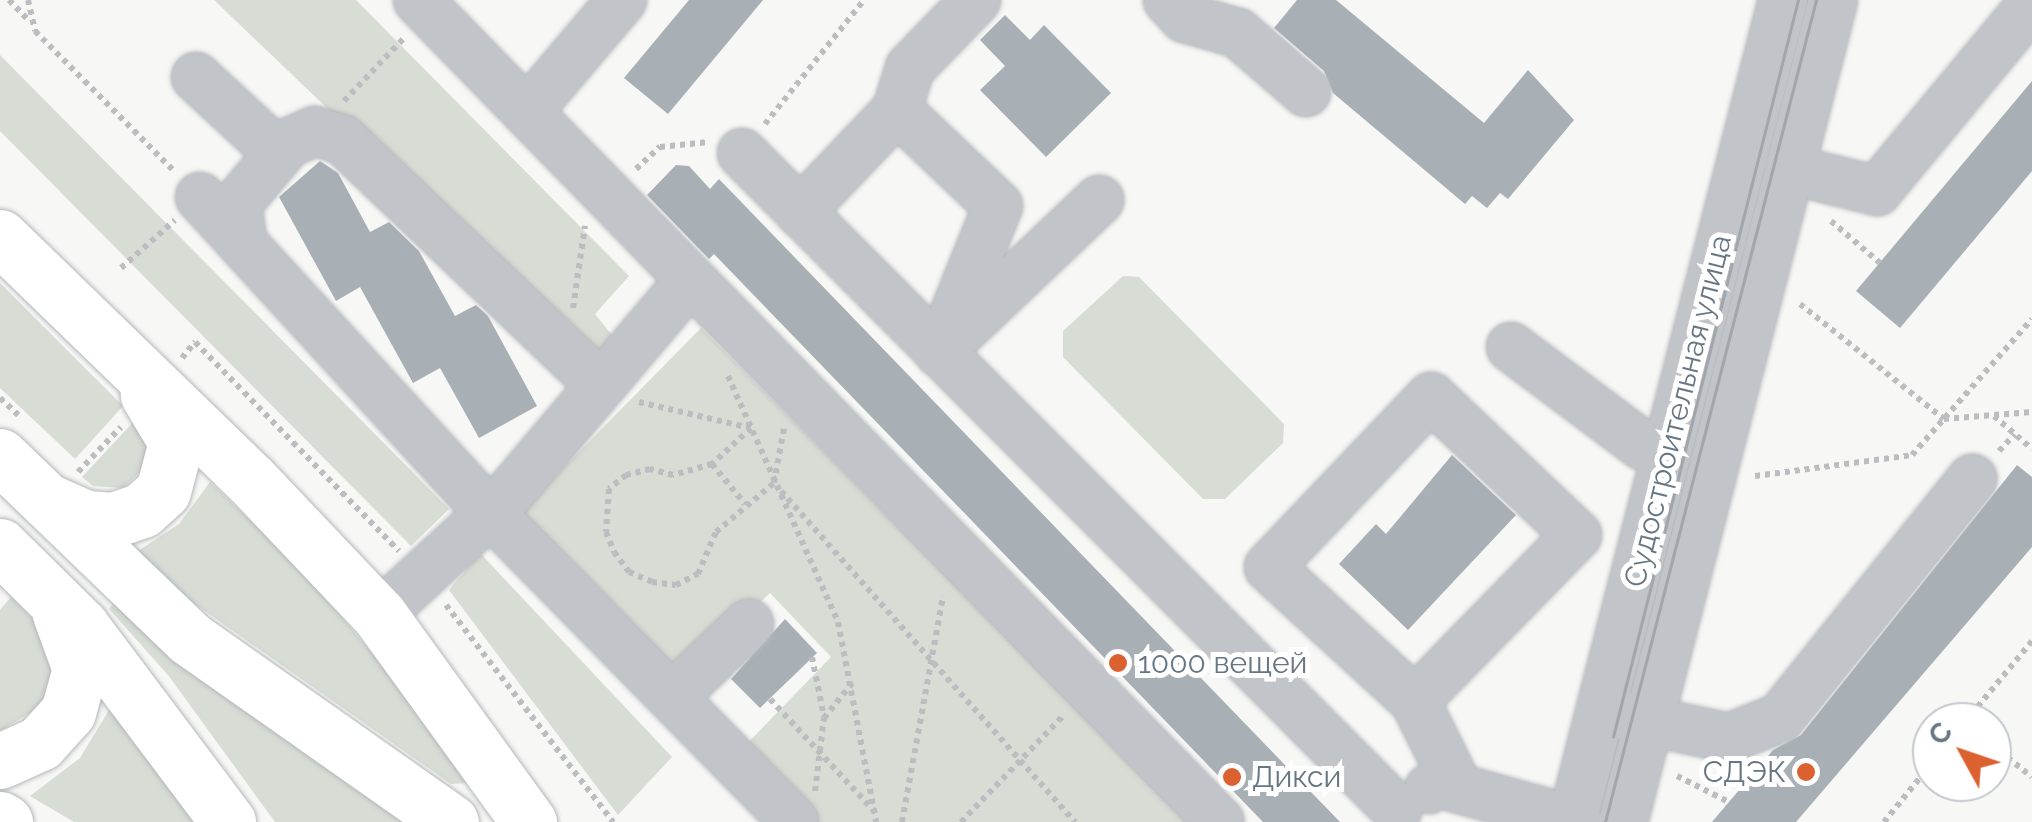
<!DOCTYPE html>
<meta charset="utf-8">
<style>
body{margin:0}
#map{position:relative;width:2032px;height:822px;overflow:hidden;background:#f7f7f5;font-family:Raleway,sans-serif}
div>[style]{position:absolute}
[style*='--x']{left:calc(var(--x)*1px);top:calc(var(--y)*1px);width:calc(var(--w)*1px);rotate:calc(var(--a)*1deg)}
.green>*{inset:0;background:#d7dcd4}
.building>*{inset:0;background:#a8afb5}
.path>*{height:6px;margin-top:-3px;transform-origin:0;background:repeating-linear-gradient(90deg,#bbbdc0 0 5px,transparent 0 10px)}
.roads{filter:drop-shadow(0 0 2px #b4b8bc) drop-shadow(0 0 2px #b4b8bc)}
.minor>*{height:48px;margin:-24px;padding:0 24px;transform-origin:24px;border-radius:24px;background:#c1c4c8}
.major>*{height:55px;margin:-27.5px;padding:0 27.5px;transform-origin:27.5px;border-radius:27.5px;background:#fff}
.tram>*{height:2.5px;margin:-1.25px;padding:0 1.25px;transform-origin:1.25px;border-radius:1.25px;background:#a0a6ac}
.dots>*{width:28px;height:28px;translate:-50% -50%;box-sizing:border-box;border:5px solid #fff;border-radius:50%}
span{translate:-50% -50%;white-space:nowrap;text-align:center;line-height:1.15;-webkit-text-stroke:10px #fff;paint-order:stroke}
.street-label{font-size:30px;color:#687684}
.poi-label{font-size:30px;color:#687684}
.left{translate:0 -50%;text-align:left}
.right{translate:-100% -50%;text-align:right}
.north{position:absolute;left:1912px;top:702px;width:100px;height:100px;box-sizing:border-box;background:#fff;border:2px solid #c3c8ce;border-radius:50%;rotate:310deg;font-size:28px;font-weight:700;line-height:40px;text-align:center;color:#687684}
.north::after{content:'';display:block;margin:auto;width:35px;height:45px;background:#db6131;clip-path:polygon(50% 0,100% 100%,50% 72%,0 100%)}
</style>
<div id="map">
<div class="green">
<i style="clip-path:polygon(214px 0,356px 0,629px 276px,595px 314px,620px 345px,598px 367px)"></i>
<i style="clip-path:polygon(0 55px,449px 509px,411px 546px,0 131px)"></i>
<i style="clip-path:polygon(1123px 276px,1139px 277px,1284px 424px,1283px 443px,1225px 499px,1203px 499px,1063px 357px,1063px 331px)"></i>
<i style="clip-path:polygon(0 283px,123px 406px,75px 459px,0 388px)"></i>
<i style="clip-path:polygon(701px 328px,1190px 822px,807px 822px,740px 751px,831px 657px,770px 593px,672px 686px,511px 521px)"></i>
<i style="clip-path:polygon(138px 417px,152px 436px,143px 469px,123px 488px,93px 486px,82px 477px)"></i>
<i style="clip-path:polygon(210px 482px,301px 569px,468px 767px,467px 783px,451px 784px,185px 597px,135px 553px,179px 524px)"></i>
<i style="clip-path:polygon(480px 553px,672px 757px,618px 815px,449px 590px)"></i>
<i style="clip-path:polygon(11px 597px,50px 636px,57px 668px,41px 706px,0 731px,0 610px)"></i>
<i style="clip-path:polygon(114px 602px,404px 822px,275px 822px,168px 675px,109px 609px)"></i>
<i style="clip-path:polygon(112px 705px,203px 822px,74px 822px,30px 796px,80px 758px)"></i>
</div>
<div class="building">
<i style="clip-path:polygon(689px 0,763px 0,668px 114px,624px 78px)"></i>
<i style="clip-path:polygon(1297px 0,1336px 0,1484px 123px,1528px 70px,1574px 120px,1508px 199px,1500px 193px,1487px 208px,1472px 196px,1465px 204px,1333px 93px,1324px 71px,1274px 28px)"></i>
<i style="clip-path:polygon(1005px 15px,1030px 40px,1044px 25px,1111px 93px,1046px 157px,980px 90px,1005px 66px,980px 40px)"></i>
<i style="clip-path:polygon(2032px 81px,2032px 171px,1900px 328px,1856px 291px)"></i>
<i style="clip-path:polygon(320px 161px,338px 173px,370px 232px,389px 222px,419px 251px,455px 316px,476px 305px,488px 316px,537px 406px,479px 438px,440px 368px,413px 383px,360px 287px,336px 301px,279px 197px)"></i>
<i style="clip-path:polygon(676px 165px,689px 166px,710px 189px,719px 179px,1340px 822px,1263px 822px,714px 254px,709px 259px,647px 195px)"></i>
<i style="clip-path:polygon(1452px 455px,1516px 515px,1408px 630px,1339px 564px,1376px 524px,1386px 534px)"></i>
<i style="clip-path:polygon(2017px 465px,2032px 477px,2032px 547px,1796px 822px,1712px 822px,1773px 750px,1801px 735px)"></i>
<i style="clip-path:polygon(785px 619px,817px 653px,760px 708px,731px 679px)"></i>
</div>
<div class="path">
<i style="--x:9;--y:0;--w:28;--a:46"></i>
<i style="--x:28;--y:0;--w:32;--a:77"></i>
<i style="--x:35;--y:31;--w:196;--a:45.2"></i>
<i style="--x:344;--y:101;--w:87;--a:-46.4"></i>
<i style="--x:765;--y:124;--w:159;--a:-51.4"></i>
<i style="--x:636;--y:169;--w:33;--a:-43"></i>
<i style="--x:660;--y:147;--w:49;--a:-5.8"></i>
<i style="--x:1831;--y:221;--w:65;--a:40.6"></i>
<i style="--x:121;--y:268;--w:72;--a:-41.6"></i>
<i style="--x:1800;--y:304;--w:184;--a:38.6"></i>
<i style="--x:1944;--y:419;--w:88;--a:-4.5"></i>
<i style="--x:573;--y:308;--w:83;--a:-81.7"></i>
<i style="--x:182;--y:358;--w:21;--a:-51"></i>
<i style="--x:195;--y:342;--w:292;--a:45.7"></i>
<i style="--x:728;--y:376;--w:269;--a:65.9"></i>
<i style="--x:838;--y:622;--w:204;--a:79.2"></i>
<i style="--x:0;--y:398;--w:25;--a:43"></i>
<i style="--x:639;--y:402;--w:115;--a:13.1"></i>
<i style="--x:751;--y:428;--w:53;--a:137.3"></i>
<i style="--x:712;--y:464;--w:41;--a:164.2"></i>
<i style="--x:673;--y:475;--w:24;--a:-165"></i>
<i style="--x:650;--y:469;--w:25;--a:166"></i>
<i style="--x:626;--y:475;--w:22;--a:141"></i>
<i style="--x:609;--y:489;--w:43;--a:94"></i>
<i style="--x:606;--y:532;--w:22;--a:68"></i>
<i style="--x:614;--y:552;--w:25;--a:53"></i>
<i style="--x:629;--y:572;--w:25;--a:23"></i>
<i style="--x:652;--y:582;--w:24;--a:7"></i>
<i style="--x:676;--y:585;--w:25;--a:-27"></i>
<i style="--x:698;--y:574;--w:46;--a:-66.8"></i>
<i style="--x:716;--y:532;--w:76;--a:-40.2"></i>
<i style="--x:774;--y:483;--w:56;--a:-79.7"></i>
<i style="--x:1994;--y:416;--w:50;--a:41"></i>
<i style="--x:1999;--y:451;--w:23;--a:-47"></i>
<i style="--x:712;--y:464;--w:52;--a:50.5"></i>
<i style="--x:78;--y:472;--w:62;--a:-46.3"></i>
<i style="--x:1755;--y:476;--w:158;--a:-7.6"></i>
<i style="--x:1912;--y:455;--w:181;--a:-48.6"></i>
<i style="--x:781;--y:491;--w:443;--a:48.4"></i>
<i style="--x:446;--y:605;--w:274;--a:52.4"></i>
<i style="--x:812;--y:657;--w:61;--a:78.7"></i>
<i style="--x:770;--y:699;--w:153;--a:47.1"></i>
<i style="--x:1965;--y:722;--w:105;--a:-50.4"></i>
<i style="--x:1992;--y:745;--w:51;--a:38.7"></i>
<i style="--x:1677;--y:776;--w:58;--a:26.6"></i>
<i style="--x:815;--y:791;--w:74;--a:-83"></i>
<i style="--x:824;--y:718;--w:48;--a:-51"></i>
<i style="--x:902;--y:822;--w:230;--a:-79.7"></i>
<i style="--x:961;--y:822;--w:149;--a:-46.1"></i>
<i style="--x:1884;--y:822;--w:76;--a:-50.9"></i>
</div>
<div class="roads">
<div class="minor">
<i style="--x:418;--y:0;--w:1148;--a:45.71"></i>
<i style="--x:1168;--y:0;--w:25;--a:47"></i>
<i style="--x:1185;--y:18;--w:55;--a:15.8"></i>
<i style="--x:1238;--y:33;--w:90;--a:40.9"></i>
<i style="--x:196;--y:77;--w:112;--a:42.8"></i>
<i style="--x:897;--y:110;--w:139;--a:43.5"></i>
<i style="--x:998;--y:206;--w:157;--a:112"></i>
<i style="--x:939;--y:352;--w:221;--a:-43.5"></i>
<i style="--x:527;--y:112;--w:147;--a:-49.7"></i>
<i style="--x:742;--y:153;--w:928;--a:45.09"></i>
<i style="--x:1789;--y:169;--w:91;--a:14"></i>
<i style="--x:1877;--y:191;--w:243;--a:-50.3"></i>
<i style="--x:200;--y:197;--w:407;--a:47.5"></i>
<i style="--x:475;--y:497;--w:455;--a:45.5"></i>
<i style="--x:800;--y:212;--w:141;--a:-46.4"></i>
<i style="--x:897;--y:110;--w:44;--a:-72.8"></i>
<i style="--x:910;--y:68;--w:95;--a:-45.9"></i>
<i style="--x:242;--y:239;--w:35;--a:-98"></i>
<i style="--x:237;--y:204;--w:80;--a:-50.1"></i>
<i style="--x:288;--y:143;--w:30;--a:-24"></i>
<i style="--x:315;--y:131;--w:28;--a:17"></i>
<i style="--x:342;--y:139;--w:356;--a:43.6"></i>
<i style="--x:1511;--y:347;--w:164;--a:36.8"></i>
<i style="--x:1642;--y:445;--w:25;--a:16"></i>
<i style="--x:379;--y:615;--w:167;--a:-42.6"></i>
<i style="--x:502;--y:502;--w:291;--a:-49.7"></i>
<i style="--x:673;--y:696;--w:105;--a:-43.5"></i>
<i style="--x:1415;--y:701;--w:198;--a:-137.5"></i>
<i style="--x:1269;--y:567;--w:235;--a:-46.4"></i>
<i style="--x:1431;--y:397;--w:201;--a:43.4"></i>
<i style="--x:1577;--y:535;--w:232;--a:134.3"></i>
<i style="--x:1415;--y:701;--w:97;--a:63.7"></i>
<i style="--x:1620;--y:715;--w:111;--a:11.9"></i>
<i style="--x:1729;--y:738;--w:55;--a:-21.4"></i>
<i style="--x:1780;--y:718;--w:307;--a:-51.2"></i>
<i style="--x:1429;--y:789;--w:12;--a:-31"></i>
<i style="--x:1439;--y:783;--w:144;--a:15.7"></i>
<i style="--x:1572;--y:822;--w:849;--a:-75.6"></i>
<i style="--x:1623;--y:822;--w:848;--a:-75.67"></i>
</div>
<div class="major">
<i style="--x:0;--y:237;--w:347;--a:44.1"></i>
<i style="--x:249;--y:478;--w:189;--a:46.5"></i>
<i style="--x:379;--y:615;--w:256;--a:54.1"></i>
<i style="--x:0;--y:456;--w:262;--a:43.9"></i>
<i style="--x:189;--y:638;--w:320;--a:35.1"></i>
<i style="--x:50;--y:502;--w:39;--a:24"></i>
<i style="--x:86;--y:518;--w:27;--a:4"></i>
<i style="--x:113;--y:520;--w:31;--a:-19"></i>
<i style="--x:142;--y:510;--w:28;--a:-42"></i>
<i style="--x:163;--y:491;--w:51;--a:-75.1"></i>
<i style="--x:176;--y:442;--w:55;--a:-120.8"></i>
<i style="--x:0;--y:546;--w:114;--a:44.6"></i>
<i style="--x:81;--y:626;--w:245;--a:53.1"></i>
<i style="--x:0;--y:761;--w:44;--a:-24.2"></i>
<i style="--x:40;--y:743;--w:42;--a:-47.9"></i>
<i style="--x:68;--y:712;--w:45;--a:-74.4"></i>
<i style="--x:80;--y:669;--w:59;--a:-110"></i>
<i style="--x:0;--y:819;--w:6;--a:31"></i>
</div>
</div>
<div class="tram">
<i style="--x:1613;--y:737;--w:760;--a:-75.91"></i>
<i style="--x:1605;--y:822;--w:849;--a:-75.6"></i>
</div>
<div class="dots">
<i style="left:1118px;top:663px;background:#db6131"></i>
<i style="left:1806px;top:772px;background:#db6131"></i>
<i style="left:1232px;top:777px;background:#db6131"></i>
</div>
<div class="street-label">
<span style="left:1678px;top:411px;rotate:-76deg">Судостроительная улица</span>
</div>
<div class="poi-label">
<span class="left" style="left:1138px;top:663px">1000 вещей</span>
<span class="right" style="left:1786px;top:772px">СДЭК</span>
<span class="left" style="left:1252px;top:777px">Дикси</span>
</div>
<div class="north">С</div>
</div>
